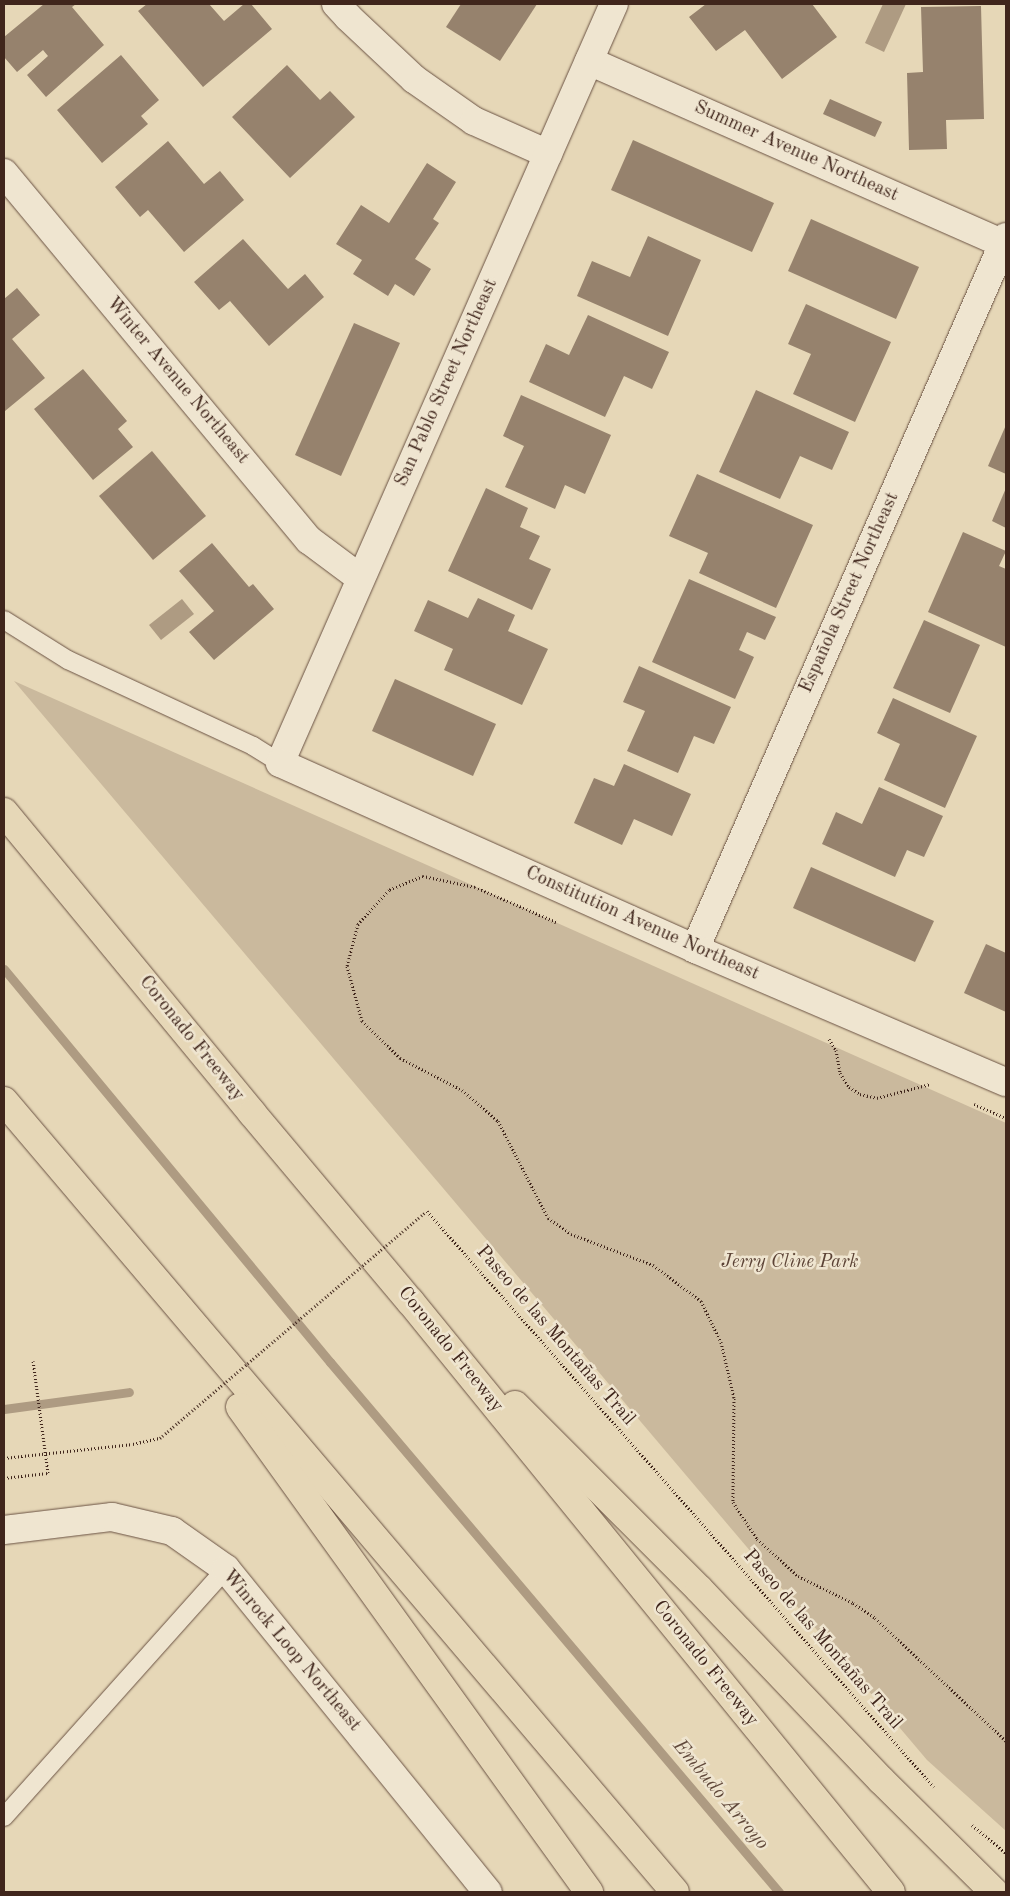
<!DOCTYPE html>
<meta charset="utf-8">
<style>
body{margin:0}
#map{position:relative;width:1010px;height:1896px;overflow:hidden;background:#e6d7b7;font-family:"Old Standard TT",serif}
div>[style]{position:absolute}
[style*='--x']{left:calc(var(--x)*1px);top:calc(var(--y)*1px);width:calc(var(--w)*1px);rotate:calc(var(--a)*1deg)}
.green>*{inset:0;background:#cab99d}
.water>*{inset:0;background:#ae9b82}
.stream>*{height:9px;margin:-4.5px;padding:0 4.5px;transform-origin:4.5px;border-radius:4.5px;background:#ae9b82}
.building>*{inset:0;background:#96826d}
.path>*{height:3px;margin-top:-1.5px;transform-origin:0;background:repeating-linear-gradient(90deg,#40261c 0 1px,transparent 0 3.5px)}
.roads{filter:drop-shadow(0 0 1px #6a5243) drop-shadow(0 0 1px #6a5243)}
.service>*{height:18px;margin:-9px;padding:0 9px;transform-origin:9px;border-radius:9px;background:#efe5d0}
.minor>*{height:28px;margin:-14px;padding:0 14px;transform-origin:14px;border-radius:14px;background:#efe5d0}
.tertiary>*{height:28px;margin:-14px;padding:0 14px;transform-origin:14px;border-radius:14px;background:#efe5d0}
.motorway>*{height:28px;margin:-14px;padding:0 14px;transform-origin:14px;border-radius:14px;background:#e6d7b7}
.path-bridge>*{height:3px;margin-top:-1.5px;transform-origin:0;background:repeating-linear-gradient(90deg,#40261c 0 1px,transparent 0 3.5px)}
span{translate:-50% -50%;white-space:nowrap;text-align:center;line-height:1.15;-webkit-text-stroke:5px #efe5d0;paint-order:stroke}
.street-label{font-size:19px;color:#40261c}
.park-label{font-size:19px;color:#5c4336;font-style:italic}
.water-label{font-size:20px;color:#61493b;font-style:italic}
.frame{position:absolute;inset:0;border:5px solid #40261c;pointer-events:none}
</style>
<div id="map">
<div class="green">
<i style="clip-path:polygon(14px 681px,1006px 1123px,1006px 1831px,927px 1760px)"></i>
</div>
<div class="water">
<i style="clip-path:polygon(883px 4px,906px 4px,884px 52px,865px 43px)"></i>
<i style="clip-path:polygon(182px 599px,194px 614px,161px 640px,149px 625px)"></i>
</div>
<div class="stream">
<i style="--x:4;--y:969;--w:511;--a:50.32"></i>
<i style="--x:330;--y:1362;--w:695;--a:49.73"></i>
<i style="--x:4;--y:1409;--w:126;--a:-7.7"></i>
</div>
<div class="building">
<i style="clip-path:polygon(44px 4px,76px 4px,72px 7px,104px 45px,46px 97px,27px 75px,48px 56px,43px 50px,17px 72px,4px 57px,4px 37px)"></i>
<i style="clip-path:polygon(147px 4px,209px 4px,224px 21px,244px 4px,251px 4px,272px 29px,203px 87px,138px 11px)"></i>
<i style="clip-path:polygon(461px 4px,537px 4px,500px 61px,446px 27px)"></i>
<i style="clip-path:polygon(706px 4px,812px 4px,837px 37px,782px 79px,745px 30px,716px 51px,689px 17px)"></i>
<i style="clip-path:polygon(981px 6px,984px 119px,946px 120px,947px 149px,909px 150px,907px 73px,923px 72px,921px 7px)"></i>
<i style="clip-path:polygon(121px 55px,159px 100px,141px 116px,148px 124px,102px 163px,57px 110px)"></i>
<i style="clip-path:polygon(287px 65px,320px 100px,330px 91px,355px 117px,290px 178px,232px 117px)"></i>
<i style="clip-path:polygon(830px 99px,882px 122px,875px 137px,823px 114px)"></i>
<i style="clip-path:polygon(633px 140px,774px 203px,752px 252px,611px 190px)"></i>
<i style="clip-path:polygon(168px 141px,204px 184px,220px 171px,244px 200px,184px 252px,148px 210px,140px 217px,115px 187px)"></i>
<i style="clip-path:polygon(427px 163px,456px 182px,433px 219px,439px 223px,415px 259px,431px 269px,414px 296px,395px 284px,388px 296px,353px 274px,362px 260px,336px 244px,361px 205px,389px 223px)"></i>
<i style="clip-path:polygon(811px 219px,919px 267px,896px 319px,788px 271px)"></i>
<i style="clip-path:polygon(648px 236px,701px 260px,668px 336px,577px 296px,592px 261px,630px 277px)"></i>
<i style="clip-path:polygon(243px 239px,288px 289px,305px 274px,324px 297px,269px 346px,230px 301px,219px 310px,194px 282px)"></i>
<i style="clip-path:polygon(17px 288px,40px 315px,12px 339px,45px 378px,5px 411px,4px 299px)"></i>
<i style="clip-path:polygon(806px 304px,891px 342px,855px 422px,793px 394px,811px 354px,788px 344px)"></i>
<i style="clip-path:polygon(588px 315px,669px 352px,652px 389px,624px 376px,605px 417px,529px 382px,546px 344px,569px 355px)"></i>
<i style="clip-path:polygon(354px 323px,400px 343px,341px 476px,295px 455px)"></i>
<i style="clip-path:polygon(83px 369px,127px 421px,118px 429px,133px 447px,93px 480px,34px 409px)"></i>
<i style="clip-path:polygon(756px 390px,849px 432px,832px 470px,800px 456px,780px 499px,719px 472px)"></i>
<i style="clip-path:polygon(521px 395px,611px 435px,585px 494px,565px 485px,555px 509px,505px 487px,524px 446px,503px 436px)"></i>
<i style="clip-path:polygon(1006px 425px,1006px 474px,988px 466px)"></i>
<i style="clip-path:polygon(152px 451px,206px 516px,153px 560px,99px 496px)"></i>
<i style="clip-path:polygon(697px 474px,813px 525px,776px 608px,699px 573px,708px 553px,669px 536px)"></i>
<i style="clip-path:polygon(486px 488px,528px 508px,520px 527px,540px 536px,529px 559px,551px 569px,532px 610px,448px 571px)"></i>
<i style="clip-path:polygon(1006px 488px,1006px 528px,992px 521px)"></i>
<i style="clip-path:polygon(963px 532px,1006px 551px,999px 566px,1006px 569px,1006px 647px,928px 612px)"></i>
<i style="clip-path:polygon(212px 543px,249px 587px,253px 584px,274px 609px,214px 660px,189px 632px,214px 611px,179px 571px)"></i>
<i style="clip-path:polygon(689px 579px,776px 617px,765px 640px,747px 632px,739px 650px,754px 657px,735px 699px,652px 662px)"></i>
<i style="clip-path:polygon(478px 598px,515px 615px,508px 631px,548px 649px,522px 705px,444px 670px,453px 649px,414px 631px,428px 600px,468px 618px)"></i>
<i style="clip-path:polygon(924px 620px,980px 645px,950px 713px,893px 688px)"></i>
<i style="clip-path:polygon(639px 666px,731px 707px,714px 744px,694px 736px,678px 773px,627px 751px,645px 711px,623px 702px)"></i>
<i style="clip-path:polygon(395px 679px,496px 724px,473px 776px,372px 731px)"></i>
<i style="clip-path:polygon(893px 698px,977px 736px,945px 808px,884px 780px,900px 744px,877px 733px)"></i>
<i style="clip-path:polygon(624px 764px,691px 794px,672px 836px,634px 819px,622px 845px,574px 823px,594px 778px,614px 786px)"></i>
<i style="clip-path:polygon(879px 787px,943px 816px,924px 857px,907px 850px,895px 877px,822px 844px,836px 812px,862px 824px)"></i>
<i style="clip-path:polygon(811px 867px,934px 921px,915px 962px,793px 908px)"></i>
<i style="clip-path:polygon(986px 944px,1006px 953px,1006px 1012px,964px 993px)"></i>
</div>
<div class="path">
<i style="--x:556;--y:922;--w:88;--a:-156.6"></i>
<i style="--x:475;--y:887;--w:53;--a:-168.1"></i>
<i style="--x:423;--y:876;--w:37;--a:158"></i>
<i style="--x:389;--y:890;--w:46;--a:132.4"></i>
<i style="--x:358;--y:924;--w:43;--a:104.7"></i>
<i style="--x:347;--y:966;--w:57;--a:74.7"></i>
<i style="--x:362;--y:1021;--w:53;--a:44.2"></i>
<i style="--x:400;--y:1058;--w:70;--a:27.3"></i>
<i style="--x:462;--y:1090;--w:48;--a:40.7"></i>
<i style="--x:498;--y:1121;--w:109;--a:62.7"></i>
<i style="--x:548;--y:1218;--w:28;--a:35"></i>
<i style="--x:571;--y:1234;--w:88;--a:20.7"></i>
<i style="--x:653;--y:1265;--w:60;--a:36.9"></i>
<i style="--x:701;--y:1301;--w:46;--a:64"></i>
<i style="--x:721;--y:1342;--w:57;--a:76.9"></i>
<i style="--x:734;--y:1398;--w:104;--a:90.6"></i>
<i style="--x:733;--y:1502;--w:44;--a:57"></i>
<i style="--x:757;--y:1539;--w:55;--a:42.1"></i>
<i style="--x:798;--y:1576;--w:61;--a:26.1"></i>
<i style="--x:853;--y:1603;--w:27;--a:34"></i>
<i style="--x:875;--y:1618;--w:180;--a:43.2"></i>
<i style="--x:829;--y:1039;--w:13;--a:58"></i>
<i style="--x:836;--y:1050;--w:23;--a:80"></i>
<i style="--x:840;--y:1073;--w:17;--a:57"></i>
<i style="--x:849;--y:1087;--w:13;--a:32"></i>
<i style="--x:860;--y:1094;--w:17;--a:13"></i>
<i style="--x:877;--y:1098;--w:55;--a:-14.8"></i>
<i style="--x:974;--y:1104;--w:35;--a:24"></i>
<i style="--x:427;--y:1211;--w:767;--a:48.65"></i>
<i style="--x:4;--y:1458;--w:130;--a:-6.2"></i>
<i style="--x:133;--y:1444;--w:28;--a:-13"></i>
<i style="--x:4;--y:1478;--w:44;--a:-6.5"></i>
<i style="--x:48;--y:1473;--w:113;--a:-97.6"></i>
<i style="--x:972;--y:1825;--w:44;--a:39.5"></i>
</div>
<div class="roads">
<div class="service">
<i style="--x:4;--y:620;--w:75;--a:32"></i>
<i style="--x:68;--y:660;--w:204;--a:24.9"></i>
<i style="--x:253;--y:746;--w:32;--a:32"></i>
<i style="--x:4;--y:1817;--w:333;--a:-48.2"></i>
</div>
<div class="minor">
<i style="--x:336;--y:4;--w:18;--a:47"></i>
<i style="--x:348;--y:17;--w:91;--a:43.2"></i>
<i style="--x:414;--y:79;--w:73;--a:35"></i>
<i style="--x:474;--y:121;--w:81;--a:24"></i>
<i style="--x:589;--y:61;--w:453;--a:23.8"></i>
<i style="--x:4;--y:173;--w:477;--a:50.3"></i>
<i style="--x:309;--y:540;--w:64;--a:36.7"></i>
<i style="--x:280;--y:763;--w:829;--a:-66.25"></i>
<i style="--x:695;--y:949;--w:777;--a:-66.4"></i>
<i style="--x:4;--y:1530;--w:109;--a:-6.9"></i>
<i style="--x:112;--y:1517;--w:62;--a:13.1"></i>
<i style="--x:172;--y:1531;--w:66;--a:35.1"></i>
<i style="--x:226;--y:1569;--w:416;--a:51"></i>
</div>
<div class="tertiary">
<i style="--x:280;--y:763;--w:455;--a:24.1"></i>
<i style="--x:695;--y:949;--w:338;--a:23.2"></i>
</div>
<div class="motorway">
<i style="--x:4;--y:812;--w:390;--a:50.5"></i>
<i style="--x:252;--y:1113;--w:246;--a:50"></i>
<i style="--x:410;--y:1301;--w:762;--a:50.86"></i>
<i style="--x:4;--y:1101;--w:1037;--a:49.69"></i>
<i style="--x:515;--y:1405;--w:260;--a:45"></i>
<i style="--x:699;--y:1589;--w:265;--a:46.4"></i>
<i style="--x:882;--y:1781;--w:158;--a:44.7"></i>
<i style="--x:240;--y:1407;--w:598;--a:54.26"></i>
</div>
</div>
<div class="path-bridge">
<i style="--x:160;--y:1438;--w:350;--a:-40.4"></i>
</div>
<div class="street-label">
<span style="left:796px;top:152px;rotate:24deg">Summer Avenue Northeast</span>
<span style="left:177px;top:381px;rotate:50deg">Winter Avenue Northeast</span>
<span style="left:447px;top:383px;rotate:-66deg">San Pablo Street Northeast</span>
<span style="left:850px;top:593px;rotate:-66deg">Española Street Northeast</span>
<span style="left:642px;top:924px;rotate:24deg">Constitution Avenue Northeast</span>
<span style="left:191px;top:1039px;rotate:51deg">Coronado Freeway</span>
<span style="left:555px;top:1336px;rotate:49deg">Paseo de las Montañas Trail</span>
<span style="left:450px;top:1350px;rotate:51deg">Coronado Freeway</span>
<span style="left:822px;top:1640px;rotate:49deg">Paseo de las Montañas Trail</span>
<span style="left:291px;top:1651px;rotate:50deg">Winrock Loop Northeast</span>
<span style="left:705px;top:1664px;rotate:51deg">Coronado Freeway</span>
</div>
<div class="park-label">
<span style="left:790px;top:1263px">Jerry Cline Park</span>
</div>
<div class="water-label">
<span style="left:720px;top:1795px;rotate:50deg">Embudo Arroyo</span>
</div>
<div class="frame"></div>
</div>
